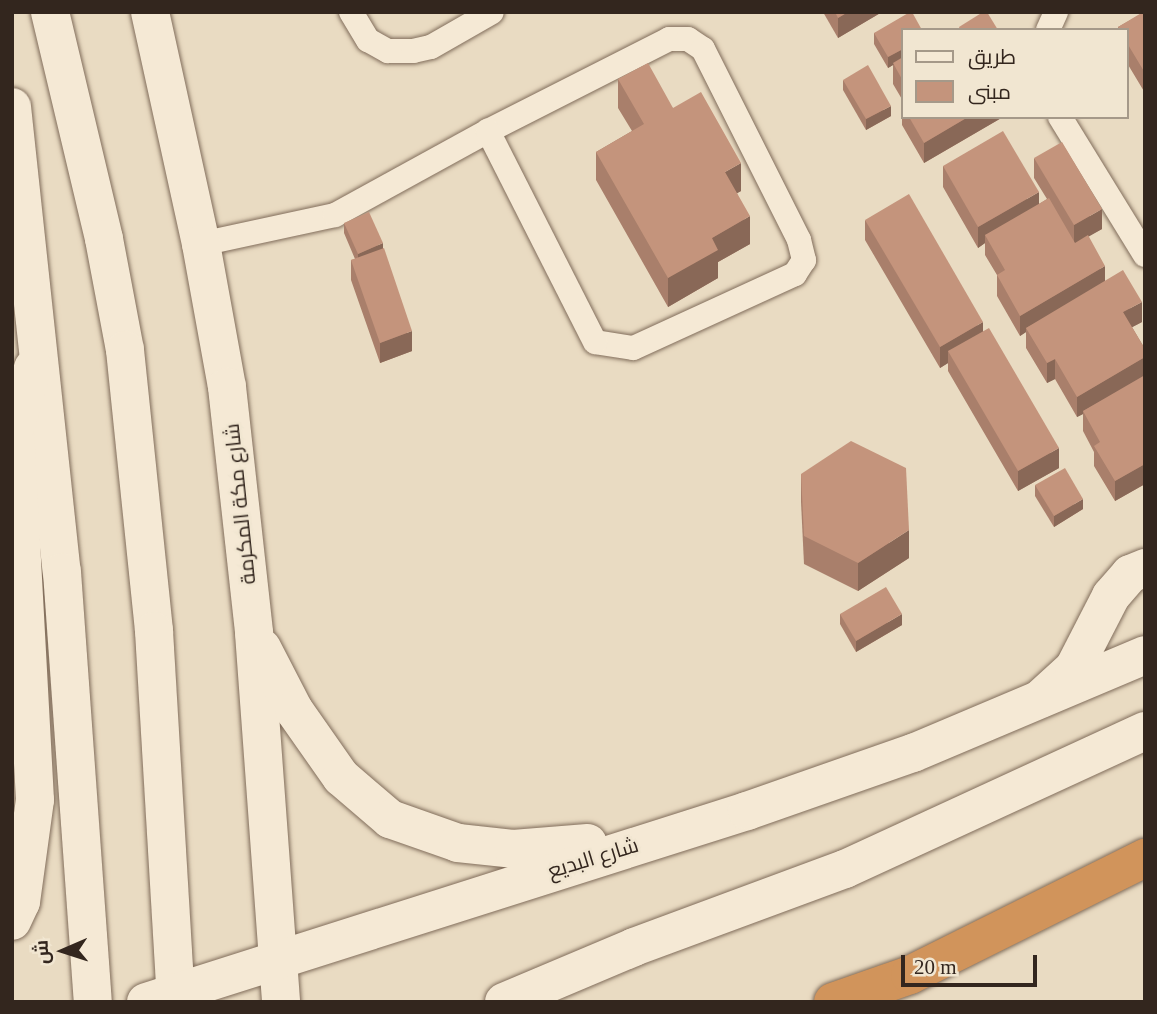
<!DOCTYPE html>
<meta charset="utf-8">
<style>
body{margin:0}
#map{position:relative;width:1157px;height:1014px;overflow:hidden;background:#e9dbc2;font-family:"Times New Roman",Cairo,serif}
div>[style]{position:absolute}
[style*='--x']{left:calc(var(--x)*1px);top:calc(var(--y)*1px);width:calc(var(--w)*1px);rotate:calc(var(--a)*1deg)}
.roads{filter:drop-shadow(0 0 2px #816d5b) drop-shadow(0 0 2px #816d5b)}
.lane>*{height:24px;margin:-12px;padding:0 12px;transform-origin:12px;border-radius:12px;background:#f5e9d5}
.street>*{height:38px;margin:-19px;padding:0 19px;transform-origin:19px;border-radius:19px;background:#f5e9d5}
.secondary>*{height:38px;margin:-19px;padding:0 19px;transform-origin:19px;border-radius:19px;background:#f5e9d5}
.highway>*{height:38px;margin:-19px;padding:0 19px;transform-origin:19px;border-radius:19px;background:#d1945b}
.wall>*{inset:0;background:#a97f6b}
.shaded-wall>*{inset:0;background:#896857}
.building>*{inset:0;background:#c4947c}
span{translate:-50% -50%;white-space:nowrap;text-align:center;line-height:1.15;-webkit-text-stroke:5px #f1e6d1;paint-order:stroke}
.street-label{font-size:21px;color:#33261e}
.frame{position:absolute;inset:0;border:14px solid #33261e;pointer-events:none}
.legend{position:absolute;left:901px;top:28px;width:228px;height:91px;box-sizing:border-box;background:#f1e6d1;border:2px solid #a59989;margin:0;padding:9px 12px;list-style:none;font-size:21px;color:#33261e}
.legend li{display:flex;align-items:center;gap:14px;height:35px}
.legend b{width:35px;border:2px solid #a59989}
.north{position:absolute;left:28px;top:916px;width:70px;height:70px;-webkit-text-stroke:5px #f1e6d1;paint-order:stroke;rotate:267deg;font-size:19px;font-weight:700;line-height:28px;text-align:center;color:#33261e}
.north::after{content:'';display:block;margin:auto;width:24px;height:32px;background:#33261e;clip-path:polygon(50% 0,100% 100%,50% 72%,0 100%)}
.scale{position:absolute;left:901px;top:955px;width:136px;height:32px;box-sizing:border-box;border:4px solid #33261e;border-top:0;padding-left:9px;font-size:21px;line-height:24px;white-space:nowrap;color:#33261e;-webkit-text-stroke:5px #f1e6d1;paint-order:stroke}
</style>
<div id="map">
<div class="roads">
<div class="lane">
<i style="--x:351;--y:12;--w:33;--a:59"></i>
<i style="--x:368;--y:40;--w:23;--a:29"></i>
<i style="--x:388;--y:51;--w:25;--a:0"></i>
<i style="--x:413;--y:51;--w:18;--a:-13"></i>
<i style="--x:431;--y:47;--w:70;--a:-29.8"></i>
<i style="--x:1048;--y:30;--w:20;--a:-66"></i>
<i style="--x:1060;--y:117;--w:162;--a:58.4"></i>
<i style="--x:201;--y:244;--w:137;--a:-12.2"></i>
<i style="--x:335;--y:215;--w:175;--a:-28.8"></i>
<i style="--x:488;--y:131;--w:203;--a:-26.9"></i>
<i style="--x:669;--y:39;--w:19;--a:0"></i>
<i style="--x:688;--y:39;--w:18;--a:34"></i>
<i style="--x:703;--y:49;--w:214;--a:63.3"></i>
<i style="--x:799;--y:240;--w:21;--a:76"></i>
<i style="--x:804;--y:260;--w:17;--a:123"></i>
<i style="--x:795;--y:274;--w:178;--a:155.4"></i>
<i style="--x:633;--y:348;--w:38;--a:-171"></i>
<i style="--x:595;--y:342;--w:237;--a:-116.9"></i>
</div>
<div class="street">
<i style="--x:1040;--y:699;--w:46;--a:-42.4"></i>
<i style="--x:1074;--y:668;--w:81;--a:-62.8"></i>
<i style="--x:1111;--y:596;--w:29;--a:-49"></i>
<i style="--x:1130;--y:574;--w:16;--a:-22"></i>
</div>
<div class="secondary">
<i style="--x:50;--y:12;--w:233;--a:76.6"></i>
<i style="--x:104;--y:239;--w:113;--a:79.3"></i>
<i style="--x:125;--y:350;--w:282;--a:84.1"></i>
<i style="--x:154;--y:631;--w:372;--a:86.6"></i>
<i style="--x:150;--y:12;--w:238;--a:77.6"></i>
<i style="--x:201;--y:244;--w:145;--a:79.7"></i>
<i style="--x:227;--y:387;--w:247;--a:83.7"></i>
<i style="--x:254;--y:633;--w:370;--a:85.8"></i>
<i style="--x:12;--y:107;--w:468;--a:83.9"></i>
<i style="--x:62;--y:572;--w:431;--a:85.9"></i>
<i style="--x:262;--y:648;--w:70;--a:62.7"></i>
<i style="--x:294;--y:710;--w:82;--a:55"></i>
<i style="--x:341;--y:777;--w:65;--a:40.6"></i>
<i style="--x:390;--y:819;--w:72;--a:19.4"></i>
<i style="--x:458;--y:843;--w:55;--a:6.2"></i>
<i style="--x:513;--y:849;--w:75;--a:-4.6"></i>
<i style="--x:12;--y:921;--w:21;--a:-65"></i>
<i style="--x:21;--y:902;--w:103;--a:-82.2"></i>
<i style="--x:35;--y:800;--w:373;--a:-93.1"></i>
<i style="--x:15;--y:428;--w:63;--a:-73.3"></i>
<i style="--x:146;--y:1002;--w:631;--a:-17.63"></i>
<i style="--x:747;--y:811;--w:176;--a:-19.3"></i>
<i style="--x:913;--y:753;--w:252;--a:-22.9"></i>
<i style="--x:504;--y:1002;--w:141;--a:-22.9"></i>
<i style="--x:634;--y:947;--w:225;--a:-20.3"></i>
<i style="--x:845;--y:869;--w:330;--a:-24.7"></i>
</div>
<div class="highway">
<i style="--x:833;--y:1002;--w:82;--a:-19.3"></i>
<i style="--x:910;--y:975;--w:263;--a:-26.5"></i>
</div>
</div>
<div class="wall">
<i style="clip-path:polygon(823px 12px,882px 12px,838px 38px)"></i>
<i style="clip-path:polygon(1145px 12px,1145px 93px,1127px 63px,1127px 30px,1118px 30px,1118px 27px)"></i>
<i style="clip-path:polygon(903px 30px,903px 101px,893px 84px,893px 65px,888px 68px,874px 44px,874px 33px)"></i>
<i style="clip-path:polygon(618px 79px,673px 108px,741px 191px,737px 193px,750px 244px,718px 262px,718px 278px,668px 307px,596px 180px,596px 152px,632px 131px,618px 108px)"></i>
<i style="clip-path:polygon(843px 80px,891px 116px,866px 130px,843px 90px)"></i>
<i style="clip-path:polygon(903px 104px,903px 117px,1003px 117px,924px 163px,902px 125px,902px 105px)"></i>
<i style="clip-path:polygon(1034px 158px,1102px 229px,1088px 236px,1105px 281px,1142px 322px,1132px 327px,1145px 349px,1145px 484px,1115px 501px,1094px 466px,1094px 452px,1083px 431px,1083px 414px,1077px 417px,1055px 379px,1047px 383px,1026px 348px,1026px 332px,1020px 336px,997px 296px,997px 275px,985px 255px,985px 243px,978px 248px,943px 187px,943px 166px,1039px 204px,1047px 199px,1034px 178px)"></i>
<i style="clip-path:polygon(865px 220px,983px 331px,1059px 468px,1018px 491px,948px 371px,948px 363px,940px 368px,865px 240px)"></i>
<i style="clip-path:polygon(344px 223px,383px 249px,412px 351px,380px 363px,351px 280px,351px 260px,355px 259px,344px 233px)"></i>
<i style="clip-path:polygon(801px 474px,909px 558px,858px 591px,804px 564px,801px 502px)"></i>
<i style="clip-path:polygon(1035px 485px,1083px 509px,1054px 527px,1035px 496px)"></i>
<i style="clip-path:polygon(840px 614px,902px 625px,856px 652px,840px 624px)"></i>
</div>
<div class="shaded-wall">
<i style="clip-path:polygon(848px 12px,882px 12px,838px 38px,838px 18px)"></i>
<i style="clip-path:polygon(903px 49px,903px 59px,888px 68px,888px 57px)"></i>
<i style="clip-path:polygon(891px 106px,891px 116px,866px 130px,866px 119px)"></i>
<i style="clip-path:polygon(968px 117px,1003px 117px,924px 163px,924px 143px)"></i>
<i style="clip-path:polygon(741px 163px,741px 191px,725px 200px,725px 172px)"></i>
<i style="clip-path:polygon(1039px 192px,1039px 212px,985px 235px,985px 243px,978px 248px,978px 227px)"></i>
<i style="clip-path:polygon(1102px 209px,1102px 229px,1074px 245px,1074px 225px)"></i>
<i style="clip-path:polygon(750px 216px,750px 244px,718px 262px,718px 278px,668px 307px,668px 278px,712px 238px)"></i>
<i style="clip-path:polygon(383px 243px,383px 254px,358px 265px,358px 254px)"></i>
<i style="clip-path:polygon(1105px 266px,1105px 286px,1026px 328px,1026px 332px,1020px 336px,1020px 316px)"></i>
<i style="clip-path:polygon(1142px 302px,1142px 322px,1123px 332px,1123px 312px)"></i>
<i style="clip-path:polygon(983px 322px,983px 343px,948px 351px,948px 363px,940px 368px,940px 347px)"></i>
<i style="clip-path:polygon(412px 331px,412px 351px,380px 363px,380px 343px)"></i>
<i style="clip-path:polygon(1145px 357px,1145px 377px,1083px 411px,1083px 414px,1077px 417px,1077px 397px)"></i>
<i style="clip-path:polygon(1055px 359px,1055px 379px,1047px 383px,1047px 363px)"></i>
<i style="clip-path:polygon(1059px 448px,1059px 468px,1018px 491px,1018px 471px)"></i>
<i style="clip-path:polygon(1145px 464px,1145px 484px,1115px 501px,1115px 481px)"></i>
<i style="clip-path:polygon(1083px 499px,1083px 509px,1054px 527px,1054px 516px)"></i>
<i style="clip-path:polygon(909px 530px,909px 558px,858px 591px,858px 563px)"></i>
<i style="clip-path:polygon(902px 614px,902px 625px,856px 652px,856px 641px)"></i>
</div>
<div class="building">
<i style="clip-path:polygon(835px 12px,848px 12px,838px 18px)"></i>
<i style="clip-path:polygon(910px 12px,912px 12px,922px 30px,903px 30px,903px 49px,888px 57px,874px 33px)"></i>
<i style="clip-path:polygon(983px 12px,987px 12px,998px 30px,960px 30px,959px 27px)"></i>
<i style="clip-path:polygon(1143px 12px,1145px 12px,1145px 73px,1127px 43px,1127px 30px,1120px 30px,1118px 27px)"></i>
<i style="clip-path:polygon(903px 57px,903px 81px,893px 63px)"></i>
<i style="clip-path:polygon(648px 63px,673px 108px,701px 92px,741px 163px,725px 172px,750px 216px,712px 238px,718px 250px,668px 278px,596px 152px,644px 124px,618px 79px)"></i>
<i style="clip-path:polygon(868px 65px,891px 106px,866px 119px,843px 80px)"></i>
<i style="clip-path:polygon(909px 117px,968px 117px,924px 143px)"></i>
<i style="clip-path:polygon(1003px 131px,1039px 192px,978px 227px,943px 166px)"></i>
<i style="clip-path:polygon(1062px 142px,1102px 209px,1074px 225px,1034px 158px)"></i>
<i style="clip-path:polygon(909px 194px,983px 322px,940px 347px,865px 220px)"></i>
<i style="clip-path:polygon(1049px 198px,1075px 243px,1088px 235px,1105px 266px,1020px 316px,997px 275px,1005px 270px,985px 235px)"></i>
<i style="clip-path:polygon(369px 212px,383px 243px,358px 254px,344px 223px)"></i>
<i style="clip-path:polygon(384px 248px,412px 331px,380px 343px,351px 260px)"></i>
<i style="clip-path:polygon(1123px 270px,1142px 302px,1123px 312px,1145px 349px,1145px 357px,1077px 397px,1055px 359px,1047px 363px,1026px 328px)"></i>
<i style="clip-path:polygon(989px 328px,1059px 448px,1018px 471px,948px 351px)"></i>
<i style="clip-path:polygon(1145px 375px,1145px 464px,1115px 481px,1094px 446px,1100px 442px,1083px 411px)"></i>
<i style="clip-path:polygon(851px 441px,906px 468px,909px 530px,858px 563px,804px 536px,801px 474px)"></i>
<i style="clip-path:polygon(1065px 468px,1083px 499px,1054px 516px,1035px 485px)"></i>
<i style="clip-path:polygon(886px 587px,902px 614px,856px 641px,840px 614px)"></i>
</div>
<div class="street-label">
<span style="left:240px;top:504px;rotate:-96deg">شارع مكة المكرمة</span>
<span style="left:593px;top:858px;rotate:-17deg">شارع البديع</span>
</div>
<div class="frame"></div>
<ul class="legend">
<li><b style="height:9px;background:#f5e9d5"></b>طريق</li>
<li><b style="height:19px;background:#c4947c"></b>مبنى</li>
</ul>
<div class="north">ش</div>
<div class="scale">20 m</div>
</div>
